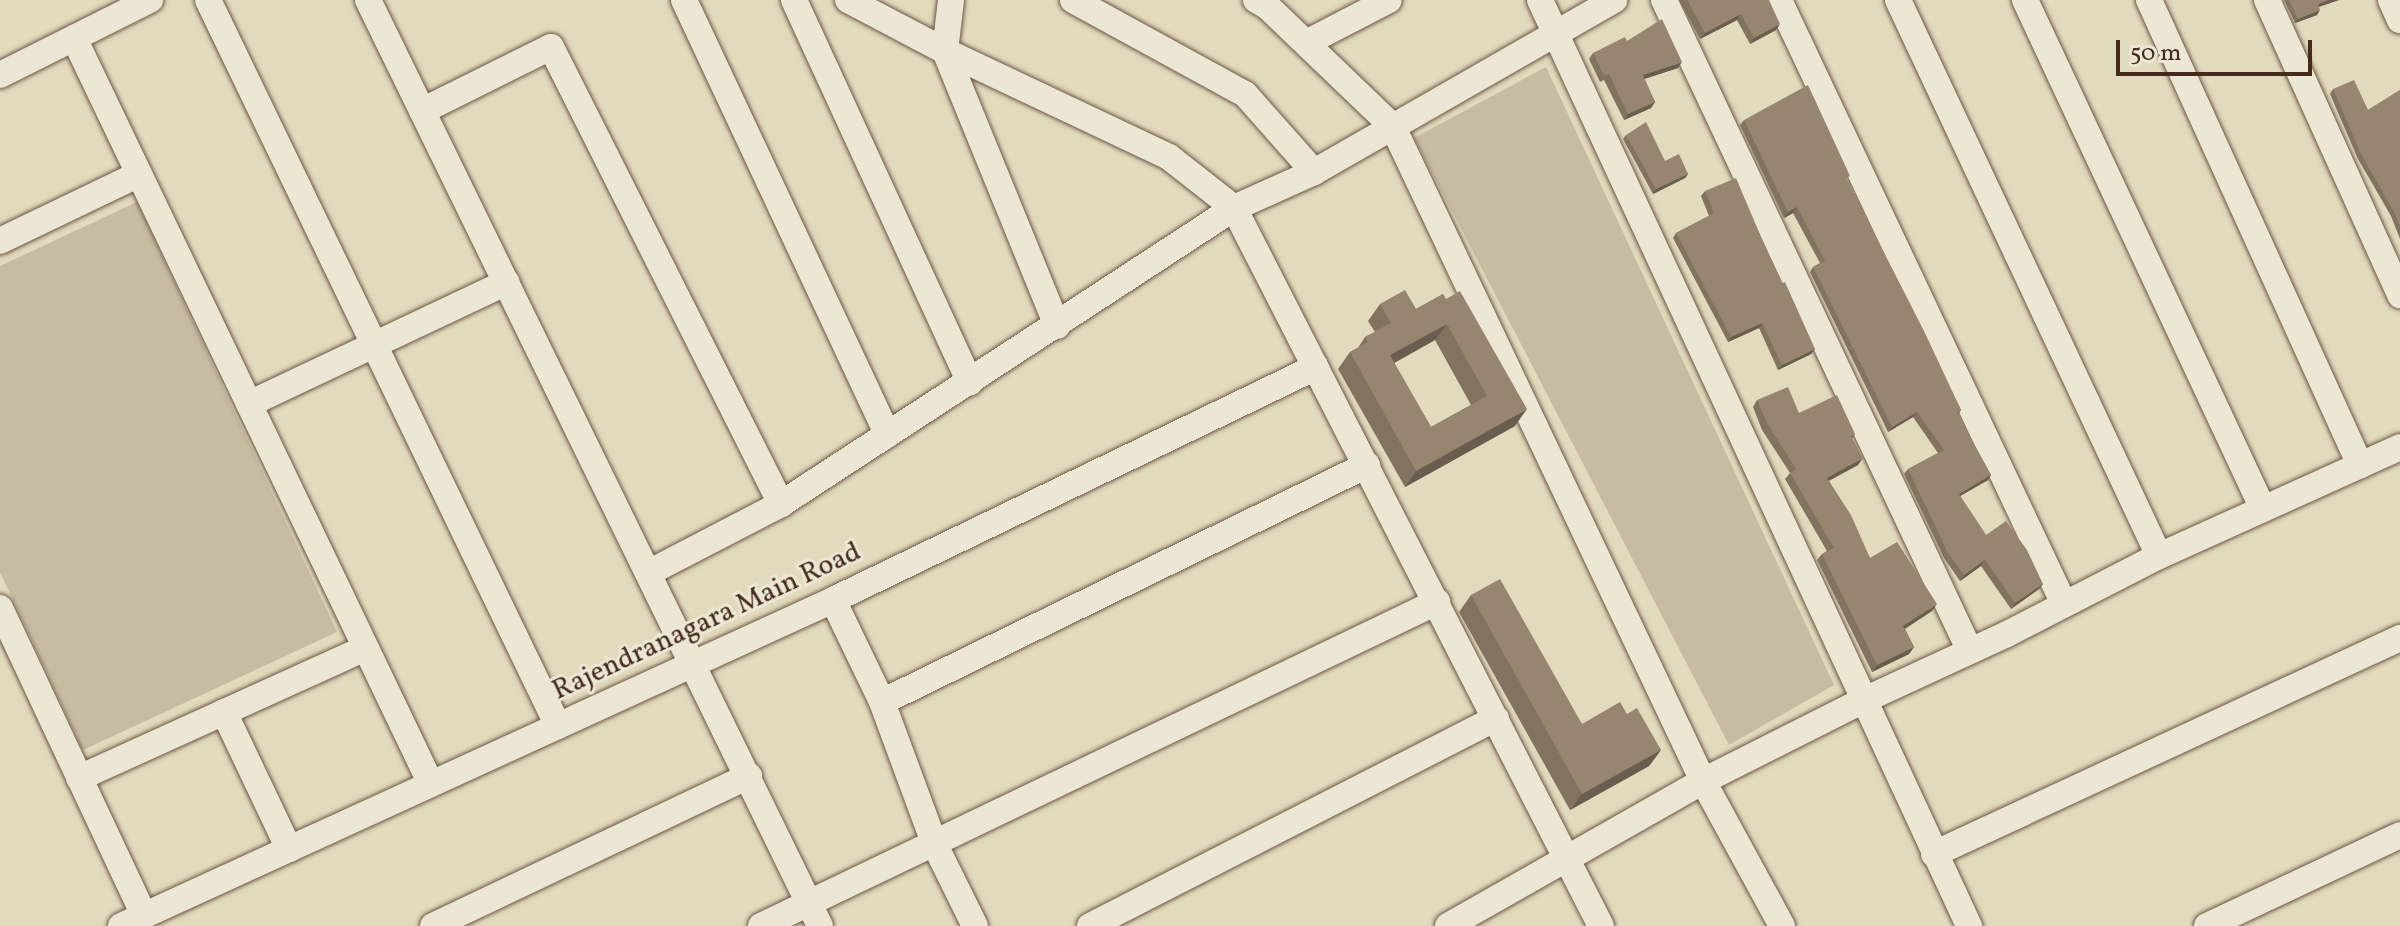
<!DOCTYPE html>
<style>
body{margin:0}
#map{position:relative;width:2400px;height:926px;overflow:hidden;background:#e2dabd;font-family:Vollkorn,serif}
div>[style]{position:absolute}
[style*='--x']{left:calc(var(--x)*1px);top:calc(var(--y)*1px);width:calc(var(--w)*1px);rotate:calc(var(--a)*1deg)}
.green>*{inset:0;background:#c7bca1}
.roads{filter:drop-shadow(0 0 2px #6c5744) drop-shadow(0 0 2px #6c5744)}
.street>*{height:26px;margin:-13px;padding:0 13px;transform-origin:13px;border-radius:13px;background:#ece7d4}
.wall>*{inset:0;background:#81735f}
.shaded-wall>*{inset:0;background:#695e4e}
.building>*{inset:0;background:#96866f}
span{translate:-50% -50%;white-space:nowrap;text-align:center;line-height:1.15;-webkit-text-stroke:6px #ece7d4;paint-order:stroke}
.street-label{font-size:28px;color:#442b1b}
.scale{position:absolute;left:2116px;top:40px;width:196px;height:36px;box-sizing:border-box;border:4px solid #442b1b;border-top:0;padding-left:10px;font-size:24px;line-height:28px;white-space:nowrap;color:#442b1b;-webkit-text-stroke:6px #ece7d4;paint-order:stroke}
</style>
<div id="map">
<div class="green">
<i style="clip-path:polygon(1546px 67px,1834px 685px,1729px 745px,1414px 138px)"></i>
<i style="clip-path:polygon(137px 202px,337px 632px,83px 750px,0 572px,0 266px)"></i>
</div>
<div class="roads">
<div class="street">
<i style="--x:208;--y:0;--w:806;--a:64.26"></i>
<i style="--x:368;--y:0;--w:1030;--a:63.98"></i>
<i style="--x:684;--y:0;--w:480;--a:64.9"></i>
<i style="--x:794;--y:0;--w:421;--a:65.3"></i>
<i style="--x:848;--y:0;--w:110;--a:27.7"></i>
<i style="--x:945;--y:51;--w:248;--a:25.3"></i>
<i style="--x:1169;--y:157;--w:83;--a:38.1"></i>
<i style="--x:1234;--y:208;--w:806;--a:62.93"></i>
<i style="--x:951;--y:0;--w:51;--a:96.7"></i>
<i style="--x:945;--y:51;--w:297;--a:67.8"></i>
<i style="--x:1073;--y:0;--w:196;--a:28.7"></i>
<i style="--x:1245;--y:94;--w:104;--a:48.5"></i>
<i style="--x:1256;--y:0;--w:13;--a:29"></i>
<i style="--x:1267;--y:6;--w:175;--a:43.8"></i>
<i style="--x:1393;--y:127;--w:724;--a:64.64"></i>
<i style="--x:1703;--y:781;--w:165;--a:61.4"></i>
<i style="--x:1540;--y:0;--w:1021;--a:65.14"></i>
<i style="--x:1664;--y:0;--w:717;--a:64.83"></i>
<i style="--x:1779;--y:0;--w:668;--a:64.74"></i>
<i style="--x:1898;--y:0;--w:614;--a:64.85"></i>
<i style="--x:2025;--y:0;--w:562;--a:64.94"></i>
<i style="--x:2149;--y:0;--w:511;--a:65.59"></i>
<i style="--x:2267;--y:0;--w:324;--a:65.7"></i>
<i style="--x:2391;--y:0;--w:22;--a:66"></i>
<i style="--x:74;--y:38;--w:827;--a:64.43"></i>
<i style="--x:1306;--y:43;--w:93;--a:-27.4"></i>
<i style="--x:0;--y:75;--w:168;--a:-26.6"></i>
<i style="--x:422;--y:111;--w:144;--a:-26.4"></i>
<i style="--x:551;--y:47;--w:512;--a:63.28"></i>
<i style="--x:0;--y:241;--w:152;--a:-25.7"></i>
<i style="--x:249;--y:404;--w:285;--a:-25.3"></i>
<i style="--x:650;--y:572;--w:148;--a:-27.4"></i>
<i style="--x:781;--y:504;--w:541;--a:-33.16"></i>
<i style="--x:1234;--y:208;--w:88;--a:-24.2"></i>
<i style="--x:1314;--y:172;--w:346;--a:-29.8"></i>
<i style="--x:833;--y:600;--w:113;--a:64.3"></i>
<i style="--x:882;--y:702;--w:153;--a:69.7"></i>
<i style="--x:935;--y:845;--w:90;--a:63.7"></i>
<i style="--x:0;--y:608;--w:339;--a:64.9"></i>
<i style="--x:882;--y:702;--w:540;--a:-26.04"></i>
<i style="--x:224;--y:712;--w:152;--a:64.6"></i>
<i style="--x:79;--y:778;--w:314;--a:-24.4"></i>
<i style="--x:1934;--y:854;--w:514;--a:-24.87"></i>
<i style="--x:121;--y:926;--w:783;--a:-24.6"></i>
<i style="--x:833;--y:600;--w:536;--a:-25.75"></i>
<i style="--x:433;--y:926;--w:350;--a:-25.4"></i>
<i style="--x:761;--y:926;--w:750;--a:-25.61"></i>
<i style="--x:1090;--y:926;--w:456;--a:-27.1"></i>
<i style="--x:1448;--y:926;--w:293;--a:-29.6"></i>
<i style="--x:1703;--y:781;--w:178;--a:-26.7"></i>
<i style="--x:1862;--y:701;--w:160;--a:-24.8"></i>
<i style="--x:2007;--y:634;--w:171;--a:-27.2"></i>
<i style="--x:2159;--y:556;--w:265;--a:-24.3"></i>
<i style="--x:2207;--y:926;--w:213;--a:-25.2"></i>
</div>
</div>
<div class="wall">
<i style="clip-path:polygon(1679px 0,1769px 0,1776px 30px,1750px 44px,1737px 20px,1700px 39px)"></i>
<i style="clip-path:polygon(2284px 0,2339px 0,2319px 7px,2317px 15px,2295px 23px)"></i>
<i style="clip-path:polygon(1627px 41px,1678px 68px,1644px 79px,1655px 102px,1651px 108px,1624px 120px,1604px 80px,1600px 82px,1589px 59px,1593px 53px)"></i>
<i style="clip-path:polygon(2333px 89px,2368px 110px,2400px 90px,2400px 239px,2391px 216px,2358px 159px,2330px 94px)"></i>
<i style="clip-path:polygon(1744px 120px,1847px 180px,1961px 410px,1958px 415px,1991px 475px,1988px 480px,1960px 496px,1986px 535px,2043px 584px,2039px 589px,2011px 609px,1981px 566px,1960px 581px,1944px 558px,1904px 474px,1908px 469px,1938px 453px,1913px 417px,1888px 432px,1810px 272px,1813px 267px,1820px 263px,1793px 213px,1784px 218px,1740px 125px)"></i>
<i style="clip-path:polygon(1626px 135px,1665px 161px,1688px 174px,1685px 178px,1653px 194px,1623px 139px)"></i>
<i style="clip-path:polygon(1705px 191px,1781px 284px,1815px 349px,1811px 354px,1778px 370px,1759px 328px,1728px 342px,1673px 238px,1676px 233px,1709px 216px,1701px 196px)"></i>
<i style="clip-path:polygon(evenodd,1443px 294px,1515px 426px,1405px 487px,1338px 369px,1350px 352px,1358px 348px,1365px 337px,1375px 332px,1368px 321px,1380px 304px,1416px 309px,1443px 294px,1435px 340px,1471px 405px,1431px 427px,1394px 363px,1435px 340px)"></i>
<i style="clip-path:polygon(1757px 400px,1799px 413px,1855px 434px,1852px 439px,1858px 465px,1829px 481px,1870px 558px,1932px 611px,1905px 629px,1914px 647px,1909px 654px,1872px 672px,1817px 560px,1822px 554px,1827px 551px,1785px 479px,1790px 473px,1762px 430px,1753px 407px)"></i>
<i style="clip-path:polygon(1471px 595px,1582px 724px,1627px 714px,1661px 750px,1649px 766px,1570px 810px,1459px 612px)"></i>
</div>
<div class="shaded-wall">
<i style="clip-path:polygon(2329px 0,2339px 0,2315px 8px,2318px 4px)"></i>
<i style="clip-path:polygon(2320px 10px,2317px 15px,2295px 23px,2298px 19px)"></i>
<i style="clip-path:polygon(1741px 14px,1737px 20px,1700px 39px,1705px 33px)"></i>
<i style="clip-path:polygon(1780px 24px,1776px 30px,1750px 44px,1754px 38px)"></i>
<i style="clip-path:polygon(1682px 62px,1678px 68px,1638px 81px,1643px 75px)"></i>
<i style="clip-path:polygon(1655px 102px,1651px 108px,1624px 120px,1628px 114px)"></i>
<i style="clip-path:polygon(1688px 174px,1685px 178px,1653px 194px,1656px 189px)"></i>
<i style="clip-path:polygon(1797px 207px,1793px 213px,1784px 218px,1788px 212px)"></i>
<i style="clip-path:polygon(1762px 323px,1759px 328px,1728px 342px,1731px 337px)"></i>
<i style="clip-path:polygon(1447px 324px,1435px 340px,1378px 372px,1390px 355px)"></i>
<i style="clip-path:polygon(1815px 349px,1811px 354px,1778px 370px,1782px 365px)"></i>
<i style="clip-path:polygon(1527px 409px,1515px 426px,1405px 487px,1416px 471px)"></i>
<i style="clip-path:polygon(1917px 412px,1913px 417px,1888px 432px,1892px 427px)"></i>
<i style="clip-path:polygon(1863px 458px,1858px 465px,1822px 484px,1827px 478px)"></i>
<i style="clip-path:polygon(1991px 475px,1988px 480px,1955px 499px,1959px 494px)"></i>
<i style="clip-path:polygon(1985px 560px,1981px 566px,1960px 581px,1964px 575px)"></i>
<i style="clip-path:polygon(2043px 584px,2039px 589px,2011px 609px,2015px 603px)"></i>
<i style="clip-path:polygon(1937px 604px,1932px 611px,1899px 632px,1903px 626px)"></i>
<i style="clip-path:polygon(1914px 647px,1909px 654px,1872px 672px,1877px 665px)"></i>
<i style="clip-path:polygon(1661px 750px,1649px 766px,1570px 810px,1582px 794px)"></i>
</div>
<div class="building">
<i style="clip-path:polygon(1687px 0,1769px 0,1780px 24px,1754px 38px,1741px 14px,1705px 33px)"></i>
<i style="clip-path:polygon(2289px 0,2329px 0,2318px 4px,2320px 10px,2298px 19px)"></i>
<i style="clip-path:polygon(1662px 19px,1682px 62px,1643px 75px,1655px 102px,1628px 114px,1609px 74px,1604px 76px,1593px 53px,1625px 37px,1627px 41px)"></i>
<i style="clip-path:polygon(2354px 80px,2368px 110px,2400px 90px,2400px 226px,2394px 212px,2361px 154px,2333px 89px)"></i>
<i style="clip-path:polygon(1808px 85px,1850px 176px,1846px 178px,1924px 331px,1961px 410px,1957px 413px,1991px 475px,1959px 494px,1986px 535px,2006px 521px,2027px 550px,2043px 584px,2015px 603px,1985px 560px,1964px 575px,1948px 553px,1908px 469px,1944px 450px,1917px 412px,1892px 427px,1813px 267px,1825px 261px,1797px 207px,1788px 212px,1744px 120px)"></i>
<i style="clip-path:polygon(1646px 122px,1665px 161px,1679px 154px,1688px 174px,1656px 189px,1626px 135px)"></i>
<i style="clip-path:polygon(1736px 178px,1781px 284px,1785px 282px,1815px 349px,1782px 365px,1762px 323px,1731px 337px,1676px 233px,1714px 213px,1705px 191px)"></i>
<i style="clip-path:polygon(evenodd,1405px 290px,1416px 309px,1443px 294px,1446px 299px,1460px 291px,1527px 409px,1416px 471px,1350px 352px,1368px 342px,1365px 337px,1391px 323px,1380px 304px,1405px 290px,1447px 324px,1487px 396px,1431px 427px,1390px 355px,1447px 324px)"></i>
<i style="clip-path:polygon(1788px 387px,1799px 413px,1837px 395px,1855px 434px,1851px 436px,1863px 458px,1827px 478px,1851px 515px,1870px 558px,1897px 542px,1937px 604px,1903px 626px,1914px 647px,1877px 665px,1822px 554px,1834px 548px,1790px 473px,1796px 469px,1767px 423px,1757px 400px)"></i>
<i style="clip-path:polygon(1500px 579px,1582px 724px,1620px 702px,1627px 714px,1637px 708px,1661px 750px,1582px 794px,1471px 595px)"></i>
</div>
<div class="street-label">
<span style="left:707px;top:622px;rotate:-25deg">Rajendranagara Main Road</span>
</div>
<div class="scale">50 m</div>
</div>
